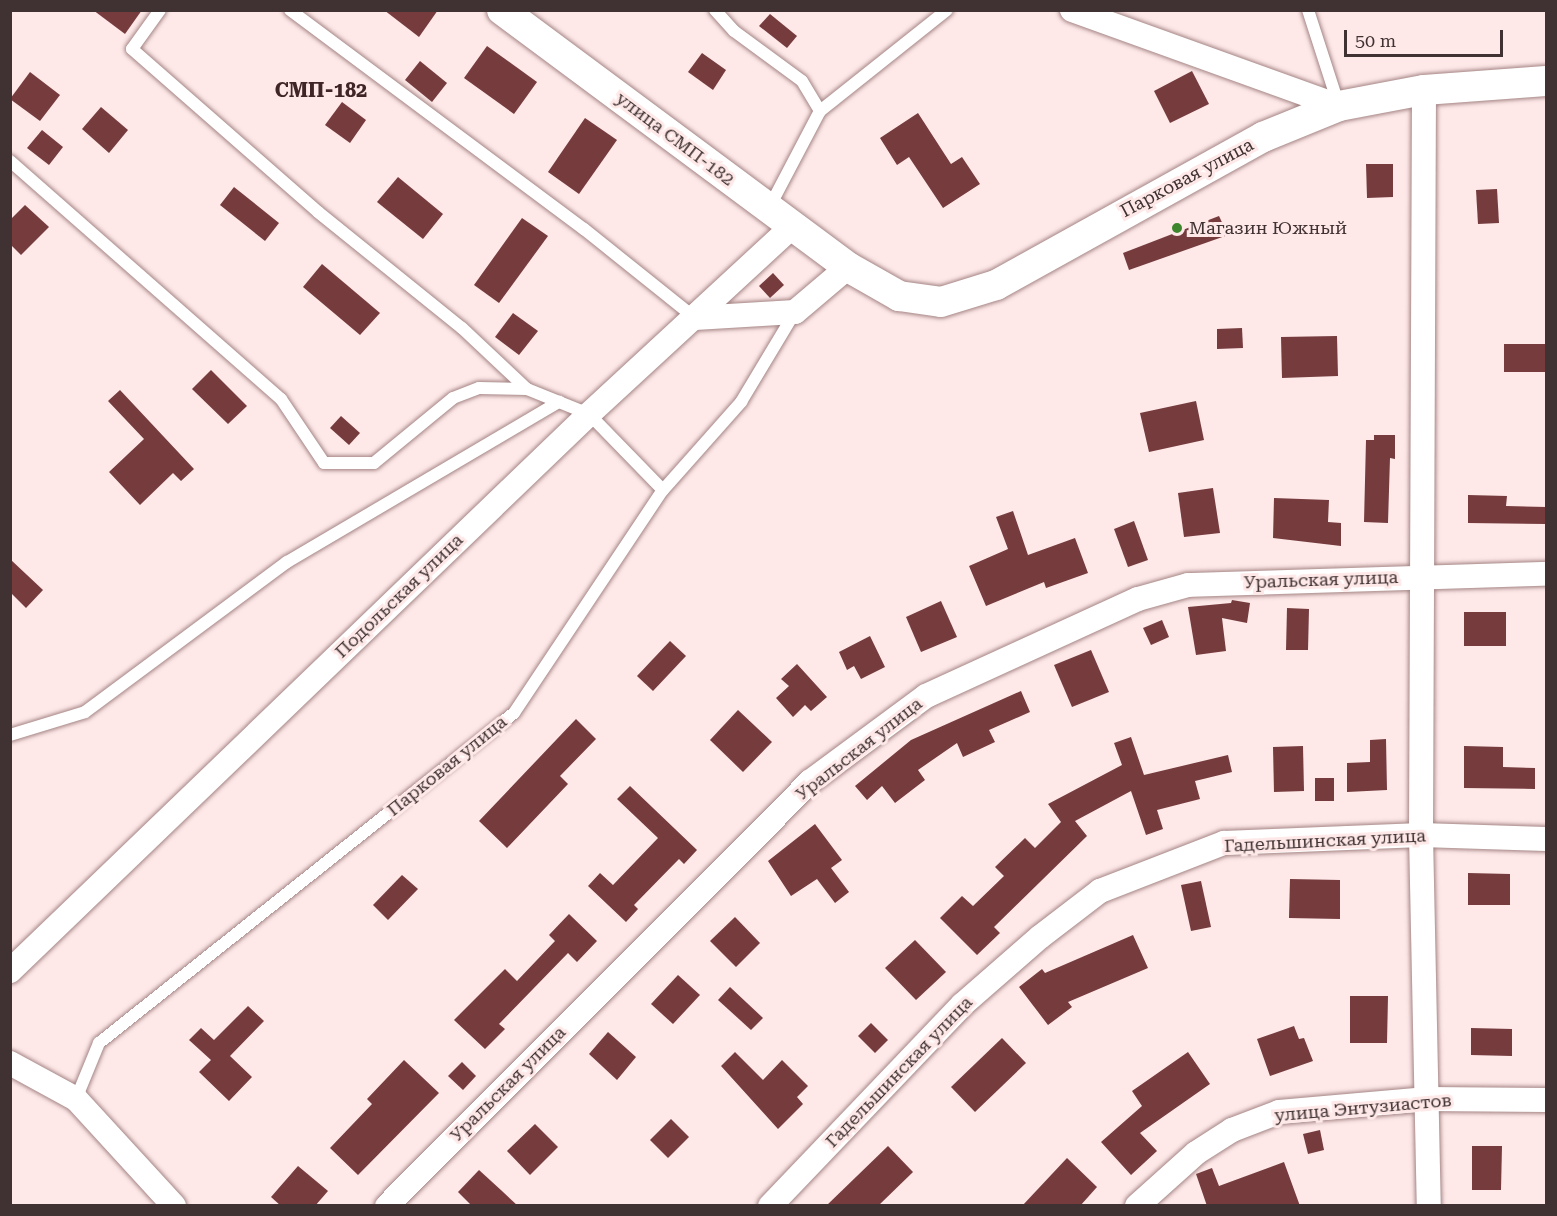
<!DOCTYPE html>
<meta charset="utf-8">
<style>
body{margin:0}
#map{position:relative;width:1557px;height:1216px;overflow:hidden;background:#fee8e8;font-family:"Roboto Serif",serif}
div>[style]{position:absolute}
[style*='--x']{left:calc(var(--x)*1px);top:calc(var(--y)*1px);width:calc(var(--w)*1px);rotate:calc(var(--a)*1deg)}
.building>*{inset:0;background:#753b3d}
.roads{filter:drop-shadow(0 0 2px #a48484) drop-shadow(0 0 2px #a48484)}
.service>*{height:12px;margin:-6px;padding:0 6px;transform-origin:6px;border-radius:6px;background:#fff}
.minor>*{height:24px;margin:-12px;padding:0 12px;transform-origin:12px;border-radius:12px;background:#fff}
.tertiary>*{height:30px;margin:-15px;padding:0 15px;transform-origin:15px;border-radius:15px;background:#fff}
.dots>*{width:16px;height:16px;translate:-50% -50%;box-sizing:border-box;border:3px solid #fee8e8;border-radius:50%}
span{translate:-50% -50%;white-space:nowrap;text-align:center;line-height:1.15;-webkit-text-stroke:6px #fee8e8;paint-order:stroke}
.street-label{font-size:18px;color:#403232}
.poi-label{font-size:18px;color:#403232}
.left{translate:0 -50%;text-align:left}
.neighbourhood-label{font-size:20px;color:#402526;font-weight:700}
.frame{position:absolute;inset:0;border:12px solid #403232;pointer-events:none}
.scale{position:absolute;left:1344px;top:30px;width:159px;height:27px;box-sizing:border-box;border:3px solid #403232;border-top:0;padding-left:8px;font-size:18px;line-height:21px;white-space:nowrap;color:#403232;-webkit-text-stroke:4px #fee8e8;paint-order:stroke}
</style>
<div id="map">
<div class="building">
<i style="clip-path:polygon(93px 10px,142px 10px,125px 34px)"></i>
<i style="clip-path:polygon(384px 10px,438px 10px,419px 37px)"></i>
<i style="clip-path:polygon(770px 14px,797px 36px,787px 48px,759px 26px)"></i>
<i style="clip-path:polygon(487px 46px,537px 82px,514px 114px,464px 78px)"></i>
<i style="clip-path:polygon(702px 53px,726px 70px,713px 90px,688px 72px)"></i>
<i style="clip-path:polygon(420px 61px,447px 83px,432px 102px,405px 80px)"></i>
<i style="clip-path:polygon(1192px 71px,1209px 104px,1170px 123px,1154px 91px)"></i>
<i style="clip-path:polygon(30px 72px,60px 95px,40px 121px,10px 99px)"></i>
<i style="clip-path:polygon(342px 102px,366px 120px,350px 143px,325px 125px)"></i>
<i style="clip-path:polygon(101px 107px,128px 130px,109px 153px,82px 129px)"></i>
<i style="clip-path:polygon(918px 113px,951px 164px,962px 157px,980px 184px,943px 208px,909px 157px,897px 165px,880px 138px)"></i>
<i style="clip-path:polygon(585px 118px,617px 140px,579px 194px,548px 172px)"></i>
<i style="clip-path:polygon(42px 130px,63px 147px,49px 165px,27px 148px)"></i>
<i style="clip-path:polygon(1366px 164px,1393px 164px,1393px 197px,1367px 198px)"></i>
<i style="clip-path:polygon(398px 177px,443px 214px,423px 239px,377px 202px)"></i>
<i style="clip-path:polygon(234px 187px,279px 223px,265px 241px,220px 205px)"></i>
<i style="clip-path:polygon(1497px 189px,1499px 223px,1478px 224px,1476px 190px)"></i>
<i style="clip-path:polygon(25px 205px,49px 227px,21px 255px,10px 244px,10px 220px)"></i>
<i style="clip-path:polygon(1219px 216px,1228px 235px,1129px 270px,1123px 253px)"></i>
<i style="clip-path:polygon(522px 218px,548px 236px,499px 303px,474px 285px)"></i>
<i style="clip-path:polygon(322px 264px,380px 313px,360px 335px,303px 287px)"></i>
<i style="clip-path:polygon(773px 273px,784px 285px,770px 298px,759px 286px)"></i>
<i style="clip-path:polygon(513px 313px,538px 331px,519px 355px,495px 337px)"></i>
<i style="clip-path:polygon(1242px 328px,1243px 348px,1217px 349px,1217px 329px)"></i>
<i style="clip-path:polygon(1337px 336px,1338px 376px,1282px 378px,1281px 337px)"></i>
<i style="clip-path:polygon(1504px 344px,1546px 344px,1546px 372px,1504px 372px)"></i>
<i style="clip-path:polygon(211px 370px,247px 406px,228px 424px,192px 389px)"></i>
<i style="clip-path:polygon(120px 390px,194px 469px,181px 481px,173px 473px,140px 505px,109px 472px,144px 439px,108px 401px)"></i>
<i style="clip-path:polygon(1196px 401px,1204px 440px,1149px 452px,1140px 413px)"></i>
<i style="clip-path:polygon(341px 416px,360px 433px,349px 445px,330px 428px)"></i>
<i style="clip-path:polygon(1374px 435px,1395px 435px,1395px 459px,1390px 458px,1388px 523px,1364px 522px,1366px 440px,1374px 440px)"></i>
<i style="clip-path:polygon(1213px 488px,1220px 533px,1184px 537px,1178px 493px)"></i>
<i style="clip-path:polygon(1468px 495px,1507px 496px,1506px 506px,1546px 507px,1546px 524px,1468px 523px)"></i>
<i style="clip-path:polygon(1274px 498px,1329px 500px,1328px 522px,1341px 523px,1341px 546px,1273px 538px)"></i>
<i style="clip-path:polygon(1013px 511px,1028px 555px,1075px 538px,1088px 573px,1046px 588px,1044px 582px,986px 606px,969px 566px,1008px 549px,996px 517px)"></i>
<i style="clip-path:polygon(1134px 521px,1148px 560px,1128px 567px,1114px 529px)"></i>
<i style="clip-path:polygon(10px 559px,43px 590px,26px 608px,10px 592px)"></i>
<i style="clip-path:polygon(1232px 600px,1250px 603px,1247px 623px,1222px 618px,1226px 651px,1196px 655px,1188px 607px,1231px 603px)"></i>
<i style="clip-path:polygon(941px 601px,957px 637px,921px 652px,906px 617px)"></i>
<i style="clip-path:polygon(1287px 608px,1309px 609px,1308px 650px,1286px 650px)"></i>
<i style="clip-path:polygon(1464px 612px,1506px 612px,1506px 646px,1464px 646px)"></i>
<i style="clip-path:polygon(1162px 620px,1169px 637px,1151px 645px,1143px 628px)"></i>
<i style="clip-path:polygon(870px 636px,885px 667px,861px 679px,854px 666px,847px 670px,839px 652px)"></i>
<i style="clip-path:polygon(670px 641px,686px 656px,653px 691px,637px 676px)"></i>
<i style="clip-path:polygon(1091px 650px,1109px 692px,1072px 707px,1054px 665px)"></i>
<i style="clip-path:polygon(797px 664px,827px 697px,811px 711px,805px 705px,793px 717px,776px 698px,789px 686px,781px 679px)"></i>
<i style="clip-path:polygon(1021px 691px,1030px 712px,989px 730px,995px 742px,963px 757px,957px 743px,918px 770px,925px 780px,895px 803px,882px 786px,867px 800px,855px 786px,911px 740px)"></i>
<i style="clip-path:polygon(738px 710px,772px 742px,743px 772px,710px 740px)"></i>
<i style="clip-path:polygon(576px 719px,596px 739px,560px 776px,568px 784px,507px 848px,479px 821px)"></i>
<i style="clip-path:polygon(1131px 737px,1144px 775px,1228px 755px,1232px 772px,1195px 781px,1200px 799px,1157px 810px,1163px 829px,1146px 835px,1131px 791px,1075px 821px,1087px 836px,994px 927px,1000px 933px,977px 955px,940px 918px,962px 896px,973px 906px,1004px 876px,995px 867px,1025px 838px,1035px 848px,1061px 822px,1048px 804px,1122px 765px,1114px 743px)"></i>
<i style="clip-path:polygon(1386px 739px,1387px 790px,1347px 792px,1347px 763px,1370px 762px,1370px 740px)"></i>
<i style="clip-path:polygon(1303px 746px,1304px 791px,1274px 792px,1273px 747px)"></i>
<i style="clip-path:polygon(1464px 746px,1503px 747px,1503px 767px,1535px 768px,1535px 789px,1464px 788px)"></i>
<i style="clip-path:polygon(1315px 778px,1334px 778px,1334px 801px,1315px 801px)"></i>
<i style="clip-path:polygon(630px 786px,697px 850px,684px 864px,679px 859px,634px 905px,638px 909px,626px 922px,588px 886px,600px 873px,613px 885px,658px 838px,617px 799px)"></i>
<i style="clip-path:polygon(815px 824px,842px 860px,831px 868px,849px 892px,835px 903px,817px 879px,791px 896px,768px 861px)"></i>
<i style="clip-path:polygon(1468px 873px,1510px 874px,1510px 905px,1468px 905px)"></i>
<i style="clip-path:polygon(402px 875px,418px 889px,388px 920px,373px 905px)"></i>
<i style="clip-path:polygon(1290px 879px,1340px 880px,1340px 919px,1289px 918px)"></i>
<i style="clip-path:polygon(1201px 881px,1211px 927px,1191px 931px,1181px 885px)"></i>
<i style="clip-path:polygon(569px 914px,597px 941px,577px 962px,568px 953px,499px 1024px,505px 1029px,485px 1049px,454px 1020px,505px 969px,517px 981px,555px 941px,549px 935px)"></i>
<i style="clip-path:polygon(735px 917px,760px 943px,736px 967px,710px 941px)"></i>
<i style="clip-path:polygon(1133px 935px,1148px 968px,1068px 1002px,1072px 1007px,1048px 1025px,1019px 987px,1042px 969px,1045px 973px)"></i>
<i style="clip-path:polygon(915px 940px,946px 972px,916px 1000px,885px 968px)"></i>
<i style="clip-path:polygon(678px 975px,700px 995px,673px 1024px,651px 1004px)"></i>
<i style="clip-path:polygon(730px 987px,763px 1018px,751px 1030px,718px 1000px)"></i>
<i style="clip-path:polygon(1350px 996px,1388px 996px,1387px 1043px,1350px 1043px)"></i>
<i style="clip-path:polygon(248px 1006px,264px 1021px,230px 1056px,252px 1077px,229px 1101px,199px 1072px,211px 1060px,189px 1040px,201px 1028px,214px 1040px)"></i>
<i style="clip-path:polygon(871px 1023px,888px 1040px,875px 1053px,858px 1036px)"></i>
<i style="clip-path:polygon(1294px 1026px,1299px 1039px,1304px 1038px,1313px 1061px,1270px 1076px,1257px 1039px)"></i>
<i style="clip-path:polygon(1471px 1028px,1512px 1029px,1512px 1056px,1471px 1055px)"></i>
<i style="clip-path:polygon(608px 1032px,636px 1057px,617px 1080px,589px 1054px)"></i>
<i style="clip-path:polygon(1002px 1038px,1026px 1063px,975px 1112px,951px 1087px)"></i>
<i style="clip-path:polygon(735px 1052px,763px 1080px,782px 1060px,808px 1086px,797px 1097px,803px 1104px,778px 1129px,721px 1066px)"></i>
<i style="clip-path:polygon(1188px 1052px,1210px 1084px,1140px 1133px,1157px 1151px,1131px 1175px,1101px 1142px,1142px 1106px,1132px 1091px)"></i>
<i style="clip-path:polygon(404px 1060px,439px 1093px,358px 1175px,330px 1148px,372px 1104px,367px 1099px)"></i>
<i style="clip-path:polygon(462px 1062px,476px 1076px,463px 1090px,448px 1076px)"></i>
<i style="clip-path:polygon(671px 1119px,689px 1137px,668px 1158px,650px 1140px)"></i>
<i style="clip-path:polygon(535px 1124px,558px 1147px,530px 1175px,507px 1151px)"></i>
<i style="clip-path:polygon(1320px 1130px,1324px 1150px,1308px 1154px,1303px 1134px)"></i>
<i style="clip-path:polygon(888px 1146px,913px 1172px,878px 1206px,826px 1206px)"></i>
<i style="clip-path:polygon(1472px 1146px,1502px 1146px,1501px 1190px,1472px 1190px)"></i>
<i style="clip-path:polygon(1067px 1158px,1097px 1187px,1080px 1206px,1022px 1206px)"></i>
<i style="clip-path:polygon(1284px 1162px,1300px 1206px,1207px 1206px,1196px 1174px,1212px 1168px,1219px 1186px)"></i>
<i style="clip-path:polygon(298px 1166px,328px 1191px,315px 1206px,281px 1206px,271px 1197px)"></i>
<i style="clip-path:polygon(479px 1170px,502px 1191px,518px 1206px,472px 1206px,458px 1192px)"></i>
</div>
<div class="roads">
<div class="service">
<i style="--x:160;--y:10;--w:48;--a:125.7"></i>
<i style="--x:132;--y:49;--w:247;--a:41.2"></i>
<i style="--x:318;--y:212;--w:185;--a:38.9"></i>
<i style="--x:462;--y:328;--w:89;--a:43.2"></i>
<i style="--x:290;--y:10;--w:367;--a:36.7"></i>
<i style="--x:584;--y:229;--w:142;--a:38.7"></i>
<i style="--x:715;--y:10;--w:28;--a:48"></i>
<i style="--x:734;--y:31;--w:84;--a:36.3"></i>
<i style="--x:802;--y:81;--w:35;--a:59"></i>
<i style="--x:1308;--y:10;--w:101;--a:72.1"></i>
<i style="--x:10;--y:161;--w:361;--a:41.3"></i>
<i style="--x:281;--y:399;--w:77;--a:56.1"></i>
<i style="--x:324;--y:463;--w:50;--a:0"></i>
<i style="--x:374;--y:463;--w:102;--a:-39.4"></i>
<i style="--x:453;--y:398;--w:28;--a:-21"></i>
<i style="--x:479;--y:388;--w:48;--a:1.2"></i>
<i style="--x:527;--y:389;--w:67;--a:22"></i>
<i style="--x:589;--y:414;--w:106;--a:45.8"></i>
<i style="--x:769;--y:208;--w:110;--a:-62.3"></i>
<i style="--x:820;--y:111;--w:162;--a:-38.5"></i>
<i style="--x:10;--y:735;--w:78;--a:-17"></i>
<i style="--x:85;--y:712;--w:252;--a:-36.6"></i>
<i style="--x:287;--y:562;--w:316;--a:-30.5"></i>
<i style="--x:76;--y:1099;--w:61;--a:-67.7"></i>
<i style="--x:99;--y:1043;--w:530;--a:-38.49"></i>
<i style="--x:514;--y:713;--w:268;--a:-56.3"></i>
<i style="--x:663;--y:490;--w:118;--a:-48.4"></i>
<i style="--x:741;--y:402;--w:105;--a:-59"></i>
</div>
<div class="minor">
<i style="--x:1072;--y:10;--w:284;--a:19.8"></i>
<i style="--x:1424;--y:90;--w:745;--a:90.23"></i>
<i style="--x:1421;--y:835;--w:371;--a:88.8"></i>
<i style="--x:695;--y:318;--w:100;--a:-3.4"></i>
<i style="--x:795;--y:312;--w:70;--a:-40.3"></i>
<i style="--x:10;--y:971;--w:803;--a:-43.89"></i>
<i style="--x:589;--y:414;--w:277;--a:-42.7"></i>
<i style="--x:10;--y:1063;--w:75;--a:28.6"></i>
<i style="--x:76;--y:1099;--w:145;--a:47.5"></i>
<i style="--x:387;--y:1206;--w:600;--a:-45.07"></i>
<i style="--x:811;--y:781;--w:143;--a:-36.5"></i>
<i style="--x:926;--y:696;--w:233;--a:-24.6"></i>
<i style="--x:1138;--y:599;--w:52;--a:-15.6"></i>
<i style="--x:1188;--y:585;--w:358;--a:-1.8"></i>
<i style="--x:770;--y:1206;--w:278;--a:-46.3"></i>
<i style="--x:962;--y:1005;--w:103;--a:-41.1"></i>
<i style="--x:1040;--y:937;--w:76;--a:-37.5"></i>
<i style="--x:1100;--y:891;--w:133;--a:-21.2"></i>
<i style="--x:1224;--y:843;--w:197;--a:-2.3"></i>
<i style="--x:1421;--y:835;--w:125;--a:1.8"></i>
<i style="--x:1137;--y:1206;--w:79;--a:-41.9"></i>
<i style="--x:1196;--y:1153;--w:43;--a:-32.6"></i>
<i style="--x:1232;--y:1130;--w:50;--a:-21"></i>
<i style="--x:1279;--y:1112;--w:149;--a:-5"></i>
<i style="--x:1427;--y:1099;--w:119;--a:0.5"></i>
</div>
<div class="tertiary">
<i style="--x:502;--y:10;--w:431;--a:36.6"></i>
<i style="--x:848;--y:267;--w:59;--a:29.6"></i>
<i style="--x:899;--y:296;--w:42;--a:8.1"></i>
<i style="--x:941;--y:302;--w:58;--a:-17.2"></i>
<i style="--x:996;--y:285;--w:305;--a:-29"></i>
<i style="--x:1263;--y:137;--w:82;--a:-22.2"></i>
<i style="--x:1339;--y:106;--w:86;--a:-10.7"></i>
<i style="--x:1424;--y:90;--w:122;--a:-4.2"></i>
</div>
</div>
<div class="dots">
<i style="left:1177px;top:228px;background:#3e862d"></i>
</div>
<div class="street-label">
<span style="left:675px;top:139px;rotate:37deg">улица СМП-182</span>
<span style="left:1187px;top:178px;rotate:-28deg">Парковая улица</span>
<span style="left:1321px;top:580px;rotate:-2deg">Уральская улица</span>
<span style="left:399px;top:596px;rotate:-44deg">Подольская улица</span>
<span style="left:859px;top:749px;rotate:-38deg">Уральская улица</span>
<span style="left:447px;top:766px;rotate:-39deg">Парковая улица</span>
<span style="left:1325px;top:841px;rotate:-3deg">Гадельшинская улица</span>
<span style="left:899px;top:1072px;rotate:-46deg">Гадельшинская улица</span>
<span style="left:508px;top:1084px;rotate:-45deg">Уральская улица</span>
<span style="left:1363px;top:1108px;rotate:-5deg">улица Энтузиастов</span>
</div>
<div class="poi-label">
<span class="left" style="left:1189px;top:228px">Магазин Южный</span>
</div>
<div class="neighbourhood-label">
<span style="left:321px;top:90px">СМП-182</span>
</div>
<div class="frame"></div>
<div class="scale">50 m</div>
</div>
